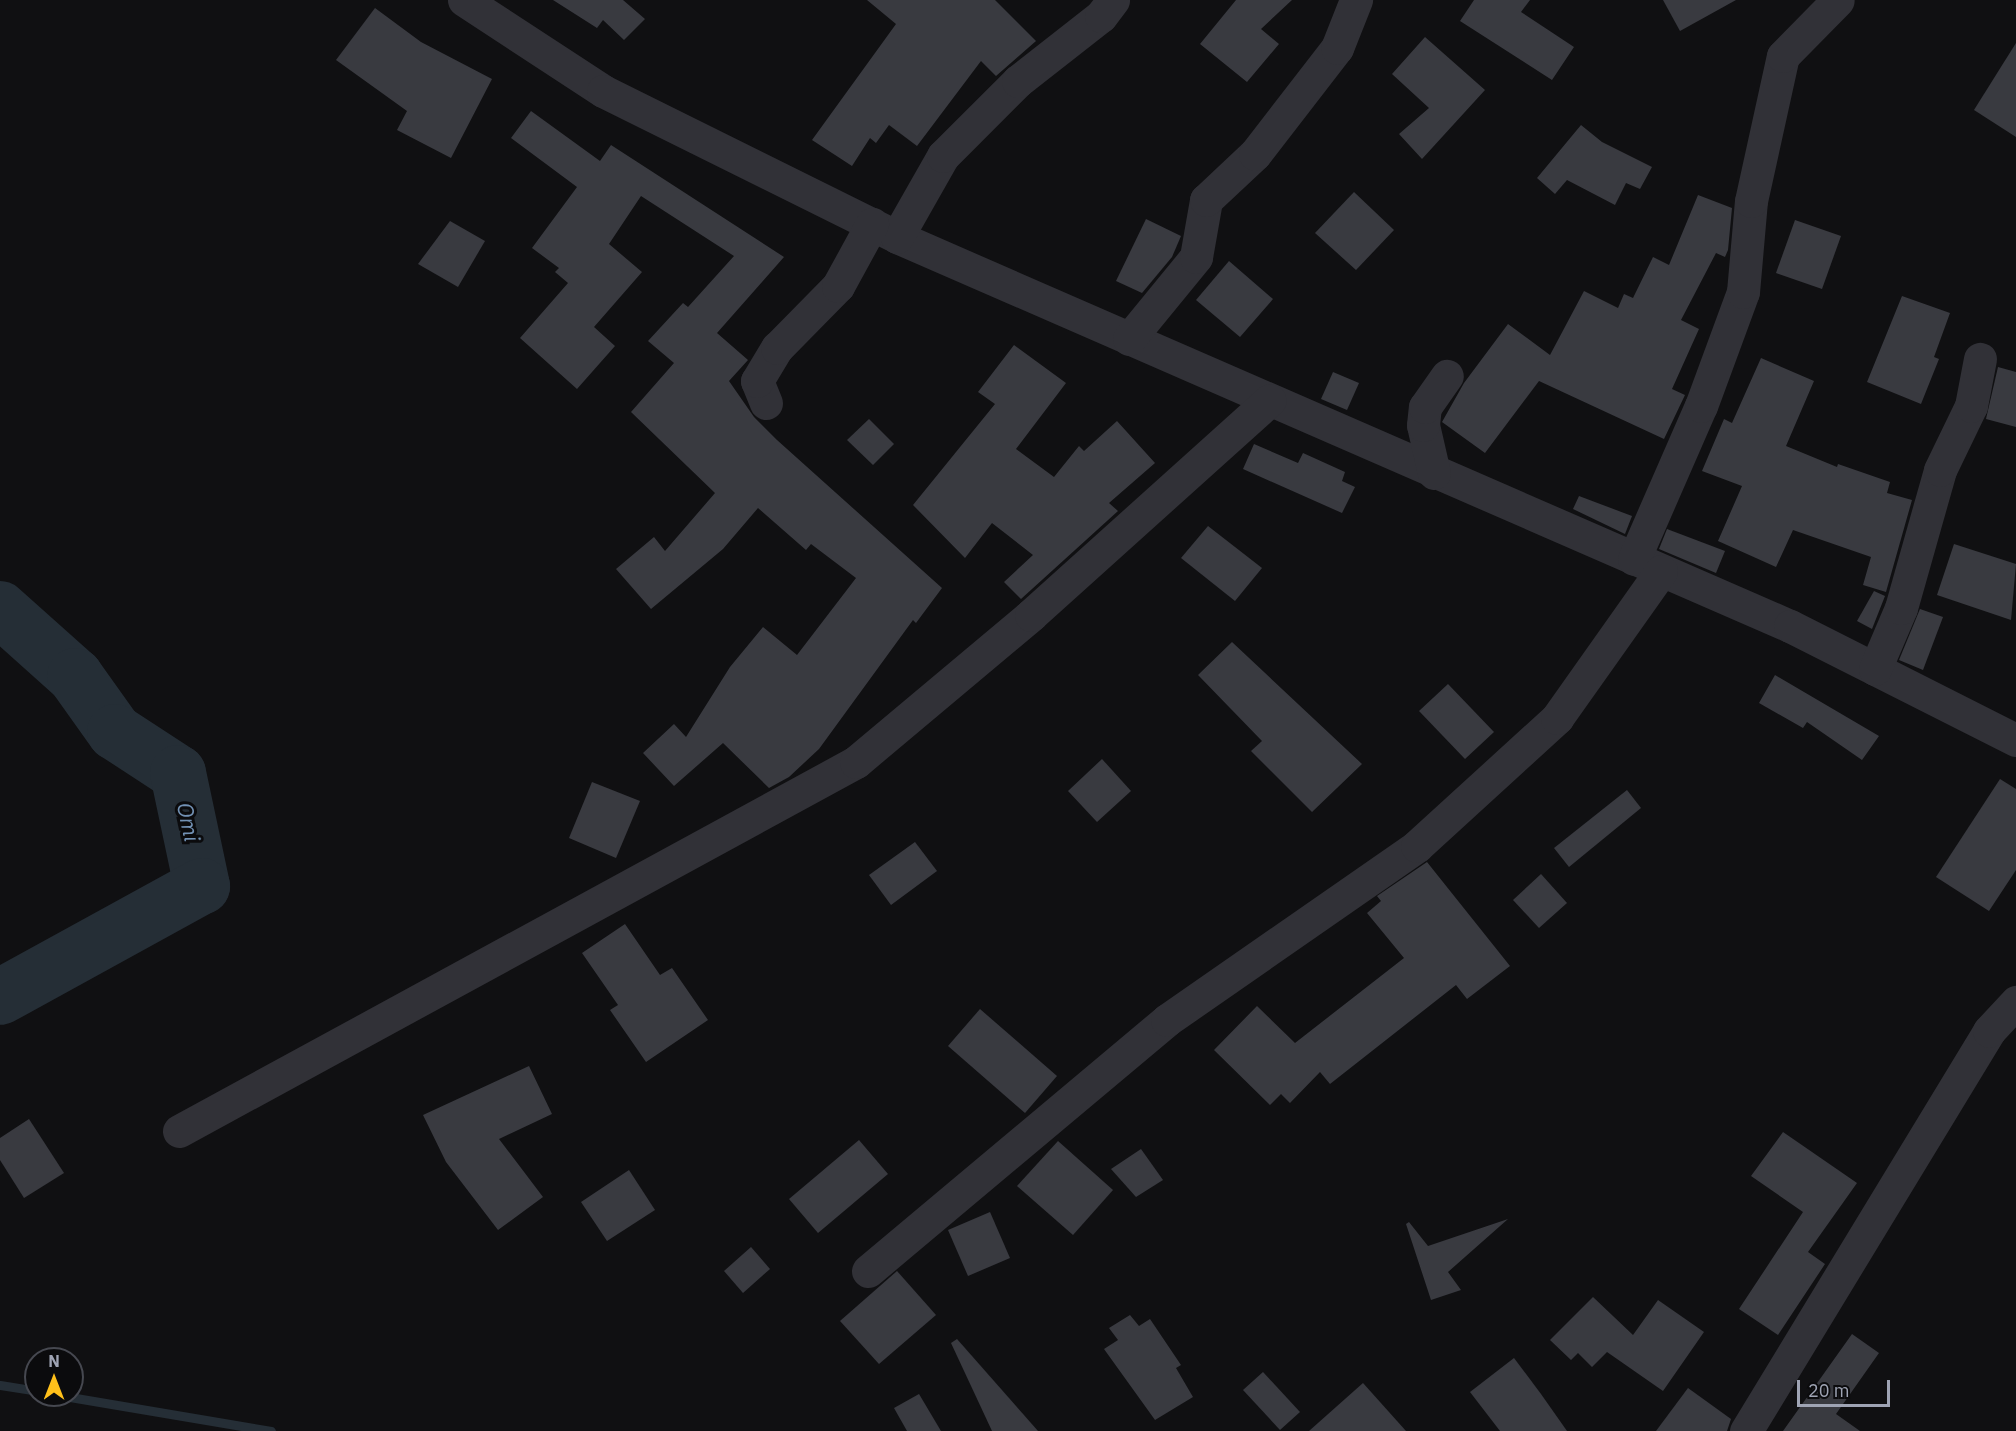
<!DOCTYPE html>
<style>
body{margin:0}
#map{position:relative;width:2016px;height:1431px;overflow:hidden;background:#101012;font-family:"IBM Plex Sans",sans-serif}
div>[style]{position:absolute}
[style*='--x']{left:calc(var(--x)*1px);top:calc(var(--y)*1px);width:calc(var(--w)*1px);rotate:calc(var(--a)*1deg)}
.stream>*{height:9px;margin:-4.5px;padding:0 4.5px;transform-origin:4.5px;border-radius:4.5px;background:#252e36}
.river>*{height:56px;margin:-28px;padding:0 28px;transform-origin:28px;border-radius:28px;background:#252e36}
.building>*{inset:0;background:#393a40}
.minor>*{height:33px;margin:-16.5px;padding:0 16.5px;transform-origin:16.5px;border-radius:16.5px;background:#313137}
span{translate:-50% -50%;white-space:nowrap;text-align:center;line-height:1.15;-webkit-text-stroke:6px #0b0b0d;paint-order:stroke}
.water-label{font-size:22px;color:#7291b4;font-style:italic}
.north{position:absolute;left:24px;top:1347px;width:60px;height:60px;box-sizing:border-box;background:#0b0b0d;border:2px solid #464850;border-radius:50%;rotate:0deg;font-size:16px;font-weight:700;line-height:24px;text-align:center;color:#9fa4b4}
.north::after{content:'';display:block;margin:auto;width:21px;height:27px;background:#ffc01a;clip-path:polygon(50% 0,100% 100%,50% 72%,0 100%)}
.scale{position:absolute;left:1797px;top:1380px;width:93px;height:27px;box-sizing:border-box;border:3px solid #9fa4b4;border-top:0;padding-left:8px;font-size:18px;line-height:21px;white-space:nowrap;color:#9fa4b4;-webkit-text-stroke:4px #0b0b0d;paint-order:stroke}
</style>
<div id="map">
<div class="stream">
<i style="--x:0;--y:1385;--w:36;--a:9"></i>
<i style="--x:58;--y:1395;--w:216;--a:9.6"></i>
</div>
<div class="river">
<i style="--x:0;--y:609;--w:101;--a:41.8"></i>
<i style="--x:75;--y:676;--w:69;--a:54.5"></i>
<i style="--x:115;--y:732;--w:75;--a:33.1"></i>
<i style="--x:178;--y:773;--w:116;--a:78"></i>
<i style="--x:202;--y:886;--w:230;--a:151.2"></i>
</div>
<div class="building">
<i style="clip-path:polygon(553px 0,623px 0,645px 19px,624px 40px,603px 20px,597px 28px)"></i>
<i style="clip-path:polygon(867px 0,995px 0,1036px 41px,996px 76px,981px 61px,917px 146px,889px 125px,876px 143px,870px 138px,852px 166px,812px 140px,896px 24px)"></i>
<i style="clip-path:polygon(1236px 0,1292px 0,1261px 29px,1279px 44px,1247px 82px,1200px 44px)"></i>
<i style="clip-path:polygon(1474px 0,1530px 0,1521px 12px,1574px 47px,1552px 80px,1460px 21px)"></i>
<i style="clip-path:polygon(1663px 0,1736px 0,1680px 31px)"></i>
<i style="clip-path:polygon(375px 8px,421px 42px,492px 79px,451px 158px,397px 130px,407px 111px,336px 60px)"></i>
<i style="clip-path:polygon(1425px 37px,1485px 90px,1422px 159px,1399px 134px,1429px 108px,1392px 74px)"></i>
<i style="clip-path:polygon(2016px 43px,2016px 137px,1974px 110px)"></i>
<i style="clip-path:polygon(531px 111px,600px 161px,611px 145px,784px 257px,717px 333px,748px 360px,729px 381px,754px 417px,777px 440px,942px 588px,916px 623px,913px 620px,819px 749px,789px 777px,769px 788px,723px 743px,674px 786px,643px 753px,674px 724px,686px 737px,730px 667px,763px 627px,797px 655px,856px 578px,811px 544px,806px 550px,758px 508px,723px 549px,651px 609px,616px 569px,654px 537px,665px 551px,715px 493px,631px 412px,674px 363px,648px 341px,683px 303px,688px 307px,734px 256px,641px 196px,609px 244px,642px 272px,594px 327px,615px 346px,577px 389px,520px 338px,568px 283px,555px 272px,559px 268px,532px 248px,577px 187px,511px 138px)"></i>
<i style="clip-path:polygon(1581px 125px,1602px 142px,1652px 167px,1640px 189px,1626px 183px,1615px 205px,1567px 180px,1555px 194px,1537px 178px)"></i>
<i style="clip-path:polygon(1354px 192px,1394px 230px,1356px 270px,1315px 233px)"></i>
<i style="clip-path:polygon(1698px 195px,1732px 208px,1728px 250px,1725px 257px,1716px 253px,1681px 320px,1699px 329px,1672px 389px,1685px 395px,1664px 439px,1539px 381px,1485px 453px,1442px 422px,1464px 383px,1508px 324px,1550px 355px,1584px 291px,1618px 308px,1624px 294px,1633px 298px,1653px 257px,1669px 265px)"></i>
<i style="clip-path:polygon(1146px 219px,1181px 236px,1172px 257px,1142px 293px,1116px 281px)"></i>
<i style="clip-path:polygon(1795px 220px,1841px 236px,1822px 289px,1776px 273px)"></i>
<i style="clip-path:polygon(450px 221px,485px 241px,458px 287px,418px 264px)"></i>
<i style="clip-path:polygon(1229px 261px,1273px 299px,1240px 337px,1196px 300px)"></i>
<i style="clip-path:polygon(1902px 296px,1950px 313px,1934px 357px,1939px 359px,1921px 404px,1867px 382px)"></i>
<i style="clip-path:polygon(1014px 345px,1066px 383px,1016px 449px,1054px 477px,1079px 446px,1084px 451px,1117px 421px,1155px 463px,1109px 503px,1118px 511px,1021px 599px,1004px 582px,1033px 555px,992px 523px,965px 558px,913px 505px,995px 404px,978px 392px)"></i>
<i style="clip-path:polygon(1761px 358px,1814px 381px,1786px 446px,1837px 467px,1838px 464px,1890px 482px,1887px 493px,1912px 500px,1886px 592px,1863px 585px,1871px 557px,1793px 530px,1776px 567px,1718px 541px,1742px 486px,1702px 471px,1724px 419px,1732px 423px)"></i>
<i style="clip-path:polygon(1998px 367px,2016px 372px,2016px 427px,1986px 419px)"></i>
<i style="clip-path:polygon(1333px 372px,1359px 383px,1347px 410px,1321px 399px)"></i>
<i style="clip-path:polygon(869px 419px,894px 444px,873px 465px,847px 440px)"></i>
<i style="clip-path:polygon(1254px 444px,1298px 463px,1303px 453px,1345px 472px,1342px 481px,1355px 487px,1342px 513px,1243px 469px)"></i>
<i style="clip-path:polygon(1579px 496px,1632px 516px,1625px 534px,1573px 509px)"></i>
<i style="clip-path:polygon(1208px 526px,1262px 568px,1235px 601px,1181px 558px)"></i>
<i style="clip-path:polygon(1667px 529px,1725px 551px,1716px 573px,1659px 549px)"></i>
<i style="clip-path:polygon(1954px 544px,2016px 564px,2011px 620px,1937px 595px)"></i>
<i style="clip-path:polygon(1874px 591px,1885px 596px,1872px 629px,1857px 621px)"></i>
<i style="clip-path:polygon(1920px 609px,1943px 617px,1923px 670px,1899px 660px)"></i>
<i style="clip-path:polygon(1232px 642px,1362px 764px,1312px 812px,1251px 751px,1262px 741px,1198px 675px)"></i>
<i style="clip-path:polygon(1775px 675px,1879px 736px,1862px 760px,1807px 722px,1803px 728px,1759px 703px)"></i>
<i style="clip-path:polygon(1448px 684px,1494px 732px,1465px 759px,1419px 711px)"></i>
<i style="clip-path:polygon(1102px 759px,1131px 791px,1097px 822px,1068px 791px)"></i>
<i style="clip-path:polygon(2000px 779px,2016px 789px,2016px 870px,1989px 911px,1936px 877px)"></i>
<i style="clip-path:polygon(592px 782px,640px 801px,616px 858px,569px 838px)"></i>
<i style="clip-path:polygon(1627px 790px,1641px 808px,1569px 867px,1554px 848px)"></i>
<i style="clip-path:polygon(915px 842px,937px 871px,891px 905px,869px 875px)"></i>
<i style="clip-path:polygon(1427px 862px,1510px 966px,1467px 999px,1456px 985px,1330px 1084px,1320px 1072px,1290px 1103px,1281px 1094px,1270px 1105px,1214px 1050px,1257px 1006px,1295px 1043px,1404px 958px,1367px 913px,1381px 901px,1377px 896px)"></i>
<i style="clip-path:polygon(1541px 874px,1567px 903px,1539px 928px,1513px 900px)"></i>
<i style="clip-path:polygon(625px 924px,660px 975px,672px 968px,708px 1020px,646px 1062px,610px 1010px,618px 1005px,582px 953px)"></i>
<i style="clip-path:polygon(980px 1009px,1057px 1076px,1025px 1113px,948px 1046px)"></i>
<i style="clip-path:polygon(529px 1066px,552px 1114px,499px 1139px,543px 1197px,498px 1230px,446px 1162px,423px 1115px)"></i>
<i style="clip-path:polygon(29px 1119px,64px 1173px,24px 1198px,0 1160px,0 1138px)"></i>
<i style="clip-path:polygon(1783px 1132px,1857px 1183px,1808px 1252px,1825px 1264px,1778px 1335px,1739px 1309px,1803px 1212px,1751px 1176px)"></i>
<i style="clip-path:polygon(859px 1140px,888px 1174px,818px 1233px,789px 1199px)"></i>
<i style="clip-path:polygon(1058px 1141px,1113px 1190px,1073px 1235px,1017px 1186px)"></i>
<i style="clip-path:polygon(1141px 1149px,1163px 1180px,1136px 1197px,1111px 1169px)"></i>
<i style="clip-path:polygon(629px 1170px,655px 1210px,607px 1241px,581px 1202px)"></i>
<i style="clip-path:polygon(990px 1212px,1010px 1258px,968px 1276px,948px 1230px)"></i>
<i style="clip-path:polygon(1508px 1219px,1448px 1272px,1461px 1290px,1431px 1300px,1406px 1224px,1409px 1222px,1428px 1246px)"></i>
<i style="clip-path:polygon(751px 1247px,770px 1269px,743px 1293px,724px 1271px)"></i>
<i style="clip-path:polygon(897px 1271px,936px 1315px,879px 1364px,840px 1321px)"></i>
<i style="clip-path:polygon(1593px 1297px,1633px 1335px,1658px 1300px,1704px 1332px,1663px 1391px,1607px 1352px,1592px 1367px,1578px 1353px,1571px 1360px,1550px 1340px)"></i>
<i style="clip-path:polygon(1130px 1315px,1139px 1326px,1150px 1319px,1181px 1365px,1176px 1368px,1193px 1397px,1155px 1420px,1104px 1349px,1118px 1340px,1109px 1328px)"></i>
<i style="clip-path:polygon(1852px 1334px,1879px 1353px,1836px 1414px,1860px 1431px,1783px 1431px)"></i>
<i style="clip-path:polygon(957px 1339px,1038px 1431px,992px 1431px,951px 1343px)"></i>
<i style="clip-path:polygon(1514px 1358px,1541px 1394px,1567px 1431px,1500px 1431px,1470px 1392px)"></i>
<i style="clip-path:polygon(1263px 1372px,1300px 1412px,1280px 1430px,1243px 1390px)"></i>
<i style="clip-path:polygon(1363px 1383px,1406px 1431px,1309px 1431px)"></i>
<i style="clip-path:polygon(1688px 1388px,1731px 1419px,1727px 1431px,1656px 1431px)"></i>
<i style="clip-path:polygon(919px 1394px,941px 1431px,907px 1431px,894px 1408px)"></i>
</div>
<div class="minor">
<i style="--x:464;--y:0;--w:166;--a:33.2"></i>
<i style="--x:603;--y:91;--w:328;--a:26.4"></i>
<i style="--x:897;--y:237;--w:974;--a:23.54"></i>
<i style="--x:1790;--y:626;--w:253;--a:26.8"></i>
<i style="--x:897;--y:237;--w:93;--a:-60.4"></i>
<i style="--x:943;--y:156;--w:106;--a:-45"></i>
<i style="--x:1018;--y:81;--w:105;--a:-38.1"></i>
<i style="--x:1101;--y:16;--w:20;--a:-53"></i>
<i style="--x:1129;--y:339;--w:106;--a:-50.7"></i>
<i style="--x:1196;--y:257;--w:58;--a:-80"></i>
<i style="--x:1206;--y:200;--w:67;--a:-43.2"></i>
<i style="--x:1255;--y:154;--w:134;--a:-52.3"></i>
<i style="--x:1337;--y:48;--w:52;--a:-68.4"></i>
<i style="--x:766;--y:403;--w:24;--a:-112"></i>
<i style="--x:757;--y:381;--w:39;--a:-59"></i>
<i style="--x:777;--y:348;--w:87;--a:-45.5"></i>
<i style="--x:838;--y:286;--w:71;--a:-61.3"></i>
<i style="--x:1434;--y:473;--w:49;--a:-102.9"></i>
<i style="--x:1423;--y:425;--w:18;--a:-84"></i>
<i style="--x:1425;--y:407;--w:38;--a:-55"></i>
<i style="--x:1634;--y:559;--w:167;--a:-66.4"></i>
<i style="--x:1701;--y:406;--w:121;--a:-69.8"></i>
<i style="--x:1743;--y:292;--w:91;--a:-85"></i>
<i style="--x:1751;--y:201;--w:148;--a:-77.6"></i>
<i style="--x:1783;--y:56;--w:78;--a:-45.5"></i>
<i style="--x:1875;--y:669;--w:66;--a:-66.9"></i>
<i style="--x:1901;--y:608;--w:143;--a:-74.2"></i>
<i style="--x:1940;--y:470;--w:71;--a:-64.2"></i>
<i style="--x:1971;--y:406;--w:48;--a:-79.2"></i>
<i style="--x:179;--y:1131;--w:771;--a:-28.59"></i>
<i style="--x:856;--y:762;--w:229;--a:-40"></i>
<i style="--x:1031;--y:615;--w:321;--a:-42"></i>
<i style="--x:868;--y:1271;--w:390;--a:-40"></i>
<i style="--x:1167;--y:1020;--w:305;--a:-34.8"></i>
<i style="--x:1417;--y:846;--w:190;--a:-42.4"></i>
<i style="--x:1557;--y:718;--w:180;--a:-54.7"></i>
<i style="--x:1746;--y:1431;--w:468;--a:-58.7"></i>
<i style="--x:1989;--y:1031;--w:40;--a:-47"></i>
</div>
<div class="water-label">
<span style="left:189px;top:822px;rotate:78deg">Omi</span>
</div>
<div class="north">N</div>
<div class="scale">20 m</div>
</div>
